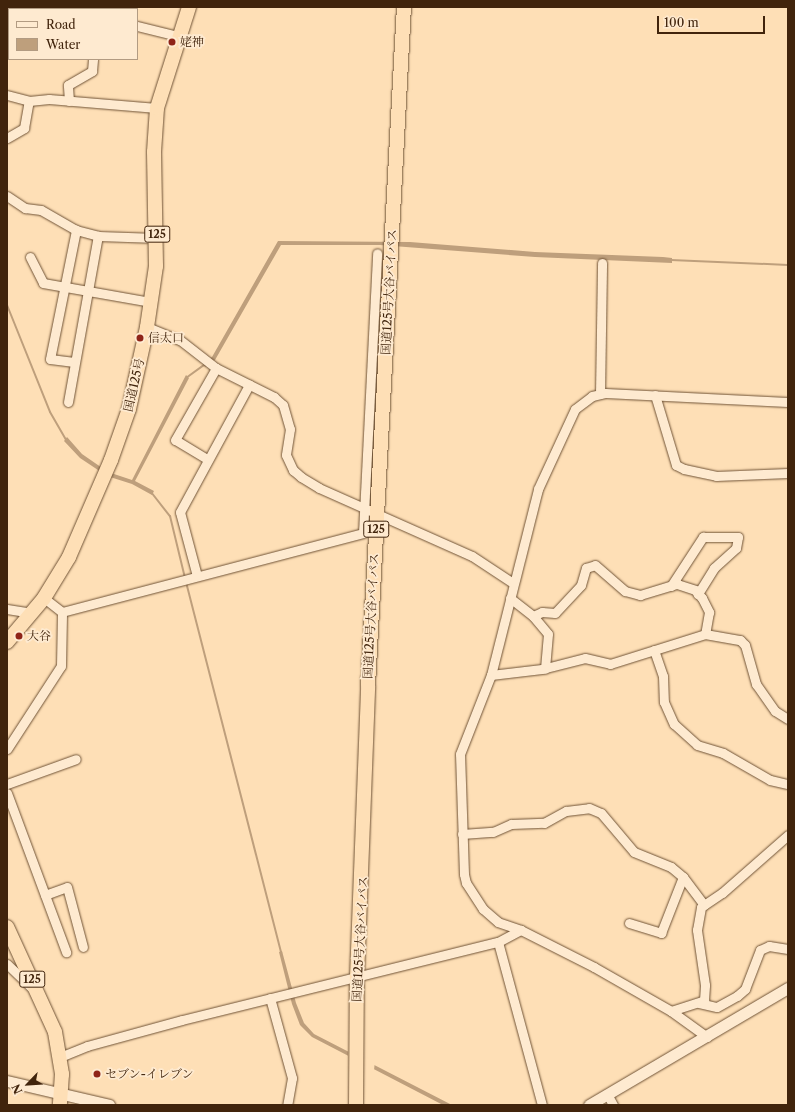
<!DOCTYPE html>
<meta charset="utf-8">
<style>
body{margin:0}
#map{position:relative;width:795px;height:1112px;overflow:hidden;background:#fedfb6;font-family:"Libre Caslon Text","Noto Serif JP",serif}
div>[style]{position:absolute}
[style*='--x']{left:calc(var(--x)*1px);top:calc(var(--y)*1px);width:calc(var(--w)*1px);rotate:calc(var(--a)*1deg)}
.water>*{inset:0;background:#be9f7c}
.pier>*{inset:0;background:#fedfb6}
.stream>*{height:2px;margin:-1px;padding:0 1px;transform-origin:1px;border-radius:1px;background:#be9f7c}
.roads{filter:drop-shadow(0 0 1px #705336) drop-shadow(0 0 1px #705336)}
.minor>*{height:9px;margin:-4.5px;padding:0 4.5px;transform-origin:4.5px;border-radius:4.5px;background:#feead0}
.tertiary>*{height:11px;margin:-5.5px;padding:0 5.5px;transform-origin:5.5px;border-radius:5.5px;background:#feead0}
.trunk>*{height:14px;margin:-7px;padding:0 7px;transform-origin:7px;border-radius:7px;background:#fedfb6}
.dots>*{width:11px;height:11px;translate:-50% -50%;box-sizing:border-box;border:2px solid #feead0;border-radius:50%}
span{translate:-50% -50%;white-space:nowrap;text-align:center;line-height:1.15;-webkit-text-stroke:3.5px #feead0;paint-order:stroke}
.shield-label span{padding:1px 3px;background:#feead0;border:1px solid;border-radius:3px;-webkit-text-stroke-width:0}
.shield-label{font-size:11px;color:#41240c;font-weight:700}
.poi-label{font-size:12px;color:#41240c}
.left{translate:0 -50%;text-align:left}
.street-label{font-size:12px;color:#41240c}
.frame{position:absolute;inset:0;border:8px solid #41240c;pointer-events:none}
.legend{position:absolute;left:8px;top:8px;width:130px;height:52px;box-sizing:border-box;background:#feead0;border:1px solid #b29b82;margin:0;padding:5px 7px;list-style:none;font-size:12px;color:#41240c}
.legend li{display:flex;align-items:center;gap:8px;height:20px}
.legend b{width:20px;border:1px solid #b29b82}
.north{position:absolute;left:8px;top:1064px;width:40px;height:40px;-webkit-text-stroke:3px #feead0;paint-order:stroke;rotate:245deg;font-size:11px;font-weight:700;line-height:16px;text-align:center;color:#41240c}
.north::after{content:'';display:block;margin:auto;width:14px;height:18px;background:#41240c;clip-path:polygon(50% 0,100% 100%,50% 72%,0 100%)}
.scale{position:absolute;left:657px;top:16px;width:108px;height:18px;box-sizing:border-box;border:2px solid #41240c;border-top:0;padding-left:5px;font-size:12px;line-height:14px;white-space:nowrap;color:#41240c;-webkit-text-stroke:3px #feead0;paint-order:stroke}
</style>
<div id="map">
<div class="water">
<i style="clip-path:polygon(278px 241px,410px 242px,535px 252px,663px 257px,672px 258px,672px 263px,535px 257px,380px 245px,281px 245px,215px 360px,205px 367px,203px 363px,212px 357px)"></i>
<i style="clip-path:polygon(186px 375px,189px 378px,135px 481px,154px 491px,152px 495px,132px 484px,107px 476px,80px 458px,64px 441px,67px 437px,82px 454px,108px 472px,132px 480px)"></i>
<i style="clip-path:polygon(282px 951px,296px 1003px,304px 1023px,314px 1034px,452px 1105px,443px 1105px,312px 1037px,300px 1025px,292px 1004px,279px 952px)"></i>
</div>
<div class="pier">
<i style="clip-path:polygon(348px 1048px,375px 1061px,374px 1070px,348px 1057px)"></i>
</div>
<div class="stream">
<i style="--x:671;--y:260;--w:117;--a:2.4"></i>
<i style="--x:7;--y:305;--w:115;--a:68.1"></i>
<i style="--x:50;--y:412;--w:34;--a:60"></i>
<i style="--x:186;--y:378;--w:24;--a:-36"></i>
<i style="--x:151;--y:492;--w:31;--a:52"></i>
<i style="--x:170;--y:516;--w:64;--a:76.4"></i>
<i style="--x:186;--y:582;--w:383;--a:75.6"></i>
</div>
<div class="roads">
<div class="minor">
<i style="--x:137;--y:26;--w:42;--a:13.7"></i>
<i style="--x:7;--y:95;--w:23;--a:15"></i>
<i style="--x:29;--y:101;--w:20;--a:-6"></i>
<i style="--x:49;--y:99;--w:108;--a:4.8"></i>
<i style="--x:69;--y:101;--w:16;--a:-94"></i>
<i style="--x:68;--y:85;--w:28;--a:-30"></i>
<i style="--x:92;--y:71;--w:12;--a:-85"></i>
<i style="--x:7;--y:138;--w:20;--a:-30"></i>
<i style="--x:24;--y:128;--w:27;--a:-80"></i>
<i style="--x:7;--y:196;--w:22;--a:34"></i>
<i style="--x:25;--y:208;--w:16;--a:7"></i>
<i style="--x:41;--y:210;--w:40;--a:29.7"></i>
<i style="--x:76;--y:230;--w:23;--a:15"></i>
<i style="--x:98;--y:236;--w:59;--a:1.9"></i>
<i style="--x:30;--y:257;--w:29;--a:63"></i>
<i style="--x:43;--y:283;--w:110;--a:10"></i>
<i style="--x:147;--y:327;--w:35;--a:22"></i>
<i style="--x:180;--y:340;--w:46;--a:37.9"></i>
<i style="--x:216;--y:368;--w:65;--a:26.6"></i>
<i style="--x:274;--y:397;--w:12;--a:42"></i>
<i style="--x:283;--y:405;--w:25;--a:74"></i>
<i style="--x:290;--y:429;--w:26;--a:99"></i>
<i style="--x:286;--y:455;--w:17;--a:65"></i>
<i style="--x:293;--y:470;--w:11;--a:41"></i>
<i style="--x:301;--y:477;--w:21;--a:31"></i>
<i style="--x:319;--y:488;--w:167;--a:24"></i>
<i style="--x:472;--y:556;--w:49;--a:33.4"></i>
<i style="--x:74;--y:362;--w:24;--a:-173"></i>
<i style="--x:50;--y:359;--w:132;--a:-78.6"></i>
<i style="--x:600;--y:394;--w:131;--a:-89.1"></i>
<i style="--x:655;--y:395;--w:73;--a:73.3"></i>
<i style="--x:676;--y:465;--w:9;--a:27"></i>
<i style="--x:684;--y:469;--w:33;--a:12"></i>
<i style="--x:716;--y:476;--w:72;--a:-2.4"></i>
<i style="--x:68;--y:402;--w:169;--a:-79.8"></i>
<i style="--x:207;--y:459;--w:37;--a:-149"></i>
<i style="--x:175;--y:440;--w:83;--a:-60.3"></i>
<i style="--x:197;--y:576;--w:66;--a:-104.9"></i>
<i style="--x:180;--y:512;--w:145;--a:-61.5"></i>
<i style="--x:671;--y:586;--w:59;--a:-56.9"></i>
<i style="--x:703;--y:537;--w:35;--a:0"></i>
<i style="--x:738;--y:537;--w:11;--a:100"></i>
<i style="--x:736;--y:548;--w:30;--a:138"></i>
<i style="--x:714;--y:568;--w:31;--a:122"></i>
<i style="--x:44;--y:598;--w:23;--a:38"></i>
<i style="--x:62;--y:612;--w:311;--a:-14.7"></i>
<i style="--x:363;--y:533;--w:280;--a:-87.1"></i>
<i style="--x:510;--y:598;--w:29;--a:38"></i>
<i style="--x:533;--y:616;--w:10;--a:-24"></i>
<i style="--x:542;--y:612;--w:13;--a:4"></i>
<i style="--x:555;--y:613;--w:38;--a:-47"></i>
<i style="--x:581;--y:585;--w:18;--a:-74"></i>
<i style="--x:586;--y:568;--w:9;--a:-18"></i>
<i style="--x:595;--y:565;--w:40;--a:41"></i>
<i style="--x:625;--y:591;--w:16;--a:15"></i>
<i style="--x:640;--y:595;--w:39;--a:-17"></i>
<i style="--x:677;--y:584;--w:19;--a:18"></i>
<i style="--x:695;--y:590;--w:11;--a:49"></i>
<i style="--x:702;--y:598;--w:16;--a:63"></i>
<i style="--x:709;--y:612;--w:22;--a:100"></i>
<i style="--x:7;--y:609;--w:24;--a:9"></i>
<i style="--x:533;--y:616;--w:23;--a:50"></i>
<i style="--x:548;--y:634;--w:35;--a:95"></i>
<i style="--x:654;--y:650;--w:28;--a:71"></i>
<i style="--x:663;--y:676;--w:26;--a:88"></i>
<i style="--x:664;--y:702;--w:24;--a:66"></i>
<i style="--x:674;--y:724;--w:31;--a:42"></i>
<i style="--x:697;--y:745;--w:27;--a:17"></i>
<i style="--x:723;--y:753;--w:54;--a:29.9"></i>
<i style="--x:770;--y:780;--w:18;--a:13"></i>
<i style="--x:491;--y:675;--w:51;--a:-6.7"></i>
<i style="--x:542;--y:669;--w:44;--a:-14.3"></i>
<i style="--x:585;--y:658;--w:26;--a:13"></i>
<i style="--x:610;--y:664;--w:100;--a:-17.5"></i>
<i style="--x:705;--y:634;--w:36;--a:10"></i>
<i style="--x:740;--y:640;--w:7;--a:45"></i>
<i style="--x:745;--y:645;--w:41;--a:74.2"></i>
<i style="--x:756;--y:684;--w:33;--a:55"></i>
<i style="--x:775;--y:711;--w:15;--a:32"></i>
<i style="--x:7;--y:749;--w:99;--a:-57"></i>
<i style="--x:61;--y:666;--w:54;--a:-88.9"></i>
<i style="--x:7;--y:784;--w:73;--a:-19.9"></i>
<i style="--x:7;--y:793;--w:170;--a:69.6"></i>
<i style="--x:462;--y:834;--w:31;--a:-4"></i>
<i style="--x:493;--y:832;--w:20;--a:-24"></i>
<i style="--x:511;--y:824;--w:33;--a:-2"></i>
<i style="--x:544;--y:823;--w:25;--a:-29"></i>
<i style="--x:566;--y:811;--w:23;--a:-7"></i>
<i style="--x:589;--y:808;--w:13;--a:23"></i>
<i style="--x:601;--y:813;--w:51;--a:49.8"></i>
<i style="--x:634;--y:852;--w:40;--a:22"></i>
<i style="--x:671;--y:867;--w:16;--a:40"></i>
<i style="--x:45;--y:895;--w:23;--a:-20"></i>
<i style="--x:67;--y:887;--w:62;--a:75.1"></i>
<i style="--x:629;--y:923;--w:34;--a:17"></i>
<i style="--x:661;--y:933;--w:60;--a:-68.6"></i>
<i style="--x:683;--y:877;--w:35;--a:53"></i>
<i style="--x:498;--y:942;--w:169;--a:74.9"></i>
<i style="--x:7;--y:964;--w:36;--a:44"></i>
<i style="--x:270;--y:998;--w:83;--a:74.6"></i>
<i style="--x:292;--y:1078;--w:27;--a:100"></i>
<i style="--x:699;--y:1003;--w:18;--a:13"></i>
<i style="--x:717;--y:1007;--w:23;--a:-29"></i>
<i style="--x:737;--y:996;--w:11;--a:-41"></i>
<i style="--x:745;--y:989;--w:42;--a:-69"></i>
<i style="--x:760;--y:950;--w:10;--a:-24"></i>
<i style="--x:769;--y:946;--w:19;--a:9"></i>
<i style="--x:671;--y:1011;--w:35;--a:-18"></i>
<i style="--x:704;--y:1000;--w:15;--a:-86"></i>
<i style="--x:705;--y:985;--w:56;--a:-98.3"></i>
<i style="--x:697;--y:930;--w:23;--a:-80"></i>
<i style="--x:701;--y:907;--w:25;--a:-34"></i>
<i style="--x:722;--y:893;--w:88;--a:-41.3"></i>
<i style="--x:707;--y:1037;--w:44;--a:-144.2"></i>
<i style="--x:671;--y:1011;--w:89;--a:-150.3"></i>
<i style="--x:594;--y:967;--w:82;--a:-153.1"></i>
<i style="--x:521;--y:930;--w:24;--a:-161"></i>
<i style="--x:498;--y:922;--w:20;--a:-139"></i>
<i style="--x:483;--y:909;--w:31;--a:-123"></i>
<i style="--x:466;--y:883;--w:9;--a:-103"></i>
<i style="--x:464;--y:874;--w:120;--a:-91.9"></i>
<i style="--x:460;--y:754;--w:85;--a:-68.6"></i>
<i style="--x:491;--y:675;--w:192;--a:-75.8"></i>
<i style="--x:538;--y:489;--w:88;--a:-65.2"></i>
<i style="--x:575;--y:409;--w:21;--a:-37"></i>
<i style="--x:592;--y:396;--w:13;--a:-13"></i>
<i style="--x:605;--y:393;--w:183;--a:2.8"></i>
<i style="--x:60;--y:1057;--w:29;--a:-22"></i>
<i style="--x:87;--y:1046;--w:98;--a:-15.3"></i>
<i style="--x:182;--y:1020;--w:325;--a:-13.9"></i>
<i style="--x:498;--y:942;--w:26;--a:-28"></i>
<i style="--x:607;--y:1094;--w:13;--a:61"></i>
</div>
<div class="tertiary">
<i style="--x:7;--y:1081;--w:105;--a:13.2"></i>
<i style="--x:589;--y:1105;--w:231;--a:-30.5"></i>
</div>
<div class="trunk">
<i style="--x:7;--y:642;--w:57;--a:-49.9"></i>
<i style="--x:44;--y:598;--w:48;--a:-58.6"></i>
<i style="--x:69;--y:557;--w:106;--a:-66.6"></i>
<i style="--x:111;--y:460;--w:54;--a:-70.6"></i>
<i style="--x:129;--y:409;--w:84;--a:-77.6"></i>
<i style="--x:147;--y:327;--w:62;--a:-81.6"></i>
<i style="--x:156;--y:266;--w:114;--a:-91"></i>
<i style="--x:154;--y:152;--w:44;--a:-86.1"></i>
<i style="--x:157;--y:108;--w:106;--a:-72.4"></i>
<i style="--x:7;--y:927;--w:115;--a:65.4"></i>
<i style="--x:55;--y:1032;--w:43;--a:80.5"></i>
<i style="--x:62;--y:1074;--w:31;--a:94"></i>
<i style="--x:356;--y:1105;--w:128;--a:-89.6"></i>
<i style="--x:357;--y:977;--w:291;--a:-87.8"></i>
<i style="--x:368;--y:686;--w:680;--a:-86.97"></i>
</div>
</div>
<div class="dots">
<i style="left:172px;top:42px;background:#8f2418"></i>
<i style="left:140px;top:338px;background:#8f2418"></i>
<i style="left:19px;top:636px;background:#8f2418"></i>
<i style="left:97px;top:1074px;background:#8f2418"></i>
</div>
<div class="shield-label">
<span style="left:157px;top:234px">125</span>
<span style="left:376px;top:529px">125</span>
<span style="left:32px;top:979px">125</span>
</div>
<div class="poi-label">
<span class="left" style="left:180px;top:42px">姥神</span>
<span class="left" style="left:148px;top:338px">信太口</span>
<span class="left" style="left:27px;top:636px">大谷</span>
<span class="left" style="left:105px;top:1074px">セブン-イレブン</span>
</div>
<div class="street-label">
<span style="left:389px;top:292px;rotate:-87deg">国道125号大谷バイパス</span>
<span style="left:134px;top:385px;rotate:-77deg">国道125号</span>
<span style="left:371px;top:616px;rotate:-87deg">国道125号大谷バイパス</span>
<span style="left:360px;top:939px;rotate:-87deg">国道125号大谷バイパス</span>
</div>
<div class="frame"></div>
<ul class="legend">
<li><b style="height:5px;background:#feead0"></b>Road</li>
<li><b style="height:11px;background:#be9f7c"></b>Water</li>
</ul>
<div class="north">N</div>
<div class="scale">100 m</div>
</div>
